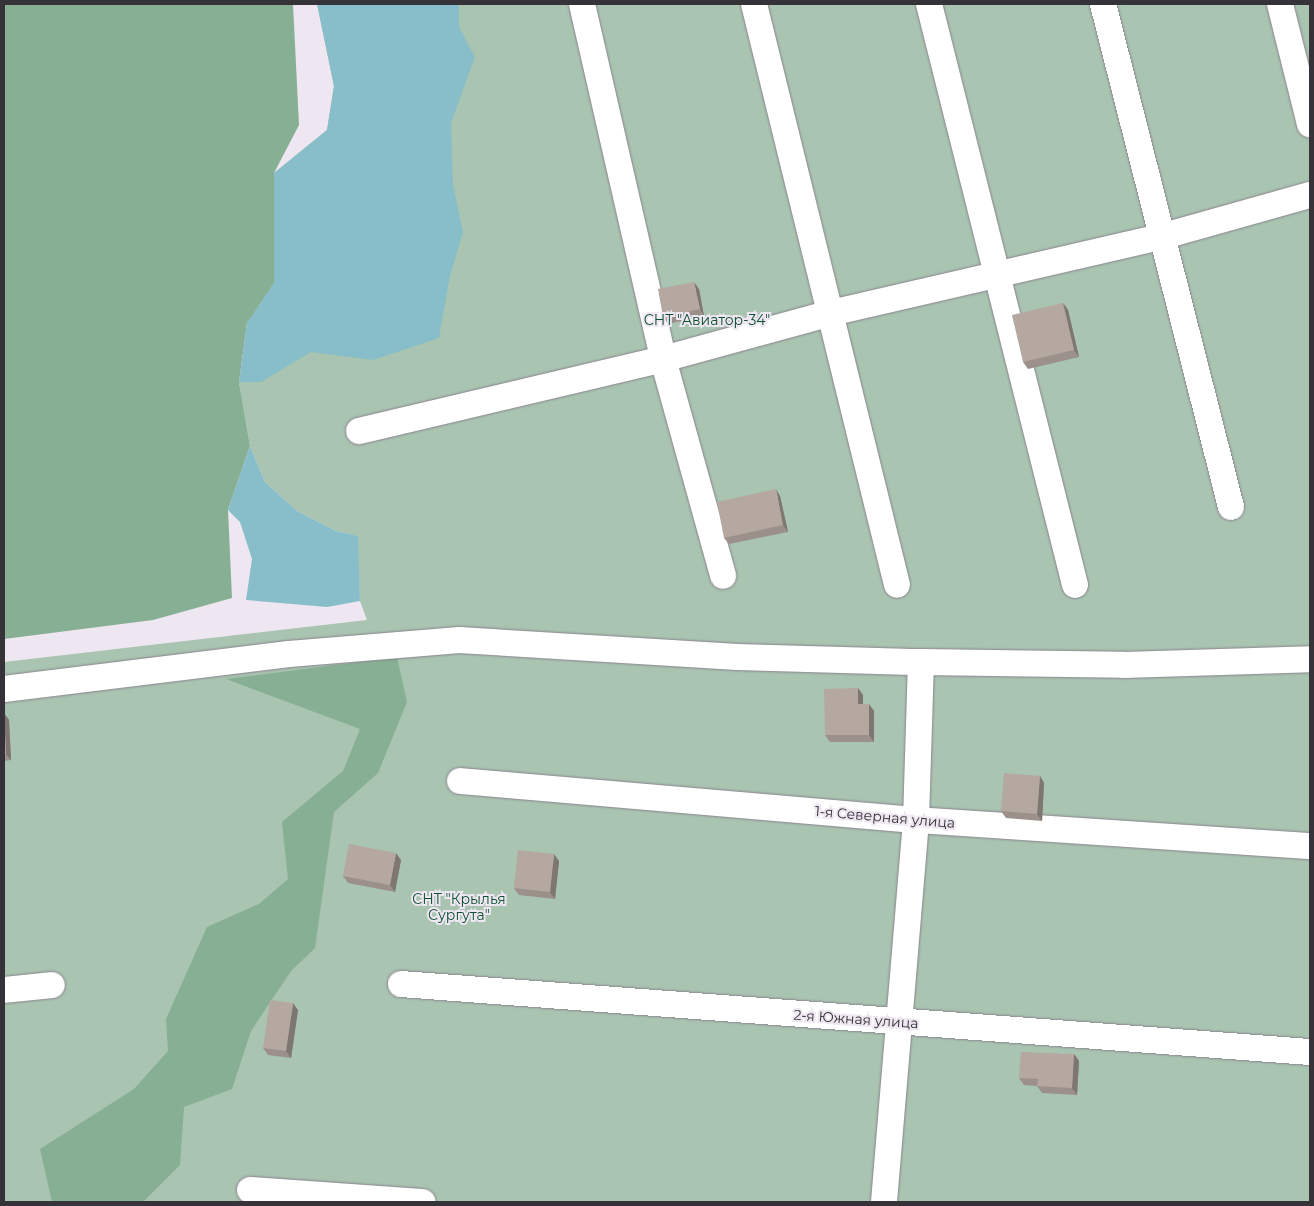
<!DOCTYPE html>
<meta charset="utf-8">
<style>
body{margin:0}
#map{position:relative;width:1314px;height:1206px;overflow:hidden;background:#eee6f1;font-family:Montserrat,sans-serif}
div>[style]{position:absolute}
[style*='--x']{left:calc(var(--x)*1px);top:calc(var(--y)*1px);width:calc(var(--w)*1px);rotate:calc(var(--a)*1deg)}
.green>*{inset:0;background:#a9c4b1}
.forest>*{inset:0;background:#87af94}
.water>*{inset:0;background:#87bec9}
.roads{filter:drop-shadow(0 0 1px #8a838e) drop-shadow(0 0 1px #8a838e)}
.minor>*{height:26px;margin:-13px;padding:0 13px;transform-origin:13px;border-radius:13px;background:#fff}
.wall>*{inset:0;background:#9b908a}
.shaded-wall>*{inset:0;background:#7e7670}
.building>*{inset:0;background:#b4a8a0}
span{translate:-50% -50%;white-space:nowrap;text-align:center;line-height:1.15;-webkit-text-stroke:4px #eee6f1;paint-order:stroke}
.park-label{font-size:14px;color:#0c512e}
.street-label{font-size:14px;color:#363338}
.frame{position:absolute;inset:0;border:5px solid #363338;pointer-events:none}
</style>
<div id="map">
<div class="green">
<i style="clip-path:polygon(317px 4px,1310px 4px,1310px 1202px,4px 1202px,4px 662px,367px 620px,360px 601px,357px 536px,336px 531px,297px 511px,265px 482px,250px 446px,239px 382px,274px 173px,327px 130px,334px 86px)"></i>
</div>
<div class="forest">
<i style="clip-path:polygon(4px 4px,293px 4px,299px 125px,274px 173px,274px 283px,247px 323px,239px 382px,250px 446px,228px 510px,232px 598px,153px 620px,4px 639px)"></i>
<i style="clip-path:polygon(397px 657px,407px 702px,378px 773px,334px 812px,315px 948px,291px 971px,251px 1031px,232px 1089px,184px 1107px,180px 1165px,143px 1202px,52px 1202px,40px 1149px,134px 1089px,168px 1051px,166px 1019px,207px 927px,259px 904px,288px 879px,282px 822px,343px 771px,360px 729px,226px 679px)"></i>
</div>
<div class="water">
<i style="clip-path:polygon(317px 4px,459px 4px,459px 27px,475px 57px,451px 123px,453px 185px,463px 232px,450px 276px,439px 338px,373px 360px,311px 352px,261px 382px,239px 382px,247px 323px,274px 283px,274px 173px,327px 130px,334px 86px)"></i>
<i style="clip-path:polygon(250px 446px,265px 482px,297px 511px,336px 531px,358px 536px,360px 601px,327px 607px,246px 600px,252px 559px,240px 522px,228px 510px)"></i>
</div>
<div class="roads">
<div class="minor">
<i style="--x:582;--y:4;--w:364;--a:77.1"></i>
<i style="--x:663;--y:359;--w:225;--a:74.5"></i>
<i style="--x:754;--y:4;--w:598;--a:76.17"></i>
<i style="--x:929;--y:4;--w:599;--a:75.89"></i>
<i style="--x:1103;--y:4;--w:519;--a:75.72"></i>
<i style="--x:1280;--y:4;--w:124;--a:76"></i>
<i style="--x:359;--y:431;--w:312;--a:-13.3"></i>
<i style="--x:663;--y:359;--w:174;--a:-15.3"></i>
<i style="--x:831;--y:313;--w:342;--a:-13"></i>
<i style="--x:1164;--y:236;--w:152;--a:-15.7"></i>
<i style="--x:4;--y:689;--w:287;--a:-7"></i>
<i style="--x:289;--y:654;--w:171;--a:-4.7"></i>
<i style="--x:459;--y:640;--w:279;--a:3.5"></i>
<i style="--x:737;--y:657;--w:184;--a:1.6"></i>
<i style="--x:921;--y:662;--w:203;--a:0.8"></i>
<i style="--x:1124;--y:665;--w:186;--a:-1.8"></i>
<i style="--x:460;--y:781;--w:458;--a:4.9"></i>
<i style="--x:916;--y:820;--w:395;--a:3.8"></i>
<i style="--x:401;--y:984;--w:912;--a:4.28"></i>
<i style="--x:4;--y:990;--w:48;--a:-5.9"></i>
<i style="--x:250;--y:1190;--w:173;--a:4"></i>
<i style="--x:884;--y:1202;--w:383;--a:-85.2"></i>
<i style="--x:916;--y:820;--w:158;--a:-88.2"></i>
</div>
</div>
<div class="wall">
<i style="clip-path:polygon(699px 289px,704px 316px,668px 324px,663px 317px)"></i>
<i style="clip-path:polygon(1063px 303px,1068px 310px,1079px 357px,1028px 369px,1023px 362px)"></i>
<i style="clip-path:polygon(780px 496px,788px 532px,729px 544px,724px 538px)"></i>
<i style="clip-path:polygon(858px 688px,863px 695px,863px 704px,874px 711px,874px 742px,830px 742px,825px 735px)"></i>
<i style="clip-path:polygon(4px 713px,9px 720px,11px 760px,4px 761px)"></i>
<i style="clip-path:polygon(1040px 776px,1044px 783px,1042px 821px,1006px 818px,1001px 811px)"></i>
<i style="clip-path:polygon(401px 860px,395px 892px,348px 883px,343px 876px)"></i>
<i style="clip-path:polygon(559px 861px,555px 899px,519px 895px,514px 888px)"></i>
<i style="clip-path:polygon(298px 1010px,291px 1058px,268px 1055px,263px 1048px)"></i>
<i style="clip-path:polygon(1074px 1054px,1079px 1061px,1077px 1095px,1042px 1093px,1037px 1086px,1024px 1085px,1019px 1078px)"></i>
</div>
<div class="shaded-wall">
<i style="clip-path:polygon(694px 282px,699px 289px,704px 316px,700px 309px)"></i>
<i style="clip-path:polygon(1063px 303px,1068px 310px,1079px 357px,1074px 350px)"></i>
<i style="clip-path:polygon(776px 489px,780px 496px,788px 532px,783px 525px)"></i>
<i style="clip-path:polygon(858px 688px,863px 695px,863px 711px,858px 704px)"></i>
<i style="clip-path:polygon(869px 704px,874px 711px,874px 742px,869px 735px)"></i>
<i style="clip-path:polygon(4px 713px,9px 720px,11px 760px,6px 754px)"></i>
<i style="clip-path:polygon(1040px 776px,1044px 783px,1042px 821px,1037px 814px)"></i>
<i style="clip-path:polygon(396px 853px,401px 860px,395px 892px,390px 885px)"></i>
<i style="clip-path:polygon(554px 854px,559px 861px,555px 899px,550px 892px)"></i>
<i style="clip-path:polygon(293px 1003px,298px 1010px,291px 1058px,286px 1051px)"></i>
<i style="clip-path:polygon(1074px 1054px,1079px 1061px,1077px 1095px,1072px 1088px)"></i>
</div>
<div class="building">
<i style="clip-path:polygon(694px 282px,700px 309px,663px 317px,658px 289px)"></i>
<i style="clip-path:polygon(1063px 303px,1074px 350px,1023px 362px,1012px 315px)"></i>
<i style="clip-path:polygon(776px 489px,783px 525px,724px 538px,717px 502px)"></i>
<i style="clip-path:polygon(858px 688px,858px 704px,869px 704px,869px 735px,825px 735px,824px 689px)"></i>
<i style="clip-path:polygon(4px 713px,6px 754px,4px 754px)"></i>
<i style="clip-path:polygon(1004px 773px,1040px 776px,1037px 814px,1001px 811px)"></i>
<i style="clip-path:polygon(349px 844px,396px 853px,390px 885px,343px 876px)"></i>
<i style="clip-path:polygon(518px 850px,554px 854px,550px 892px,514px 888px)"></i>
<i style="clip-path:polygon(270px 1000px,293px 1003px,286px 1051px,263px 1048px)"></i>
<i style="clip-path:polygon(1021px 1052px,1074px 1054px,1072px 1088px,1037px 1086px,1038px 1079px,1019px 1078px)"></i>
</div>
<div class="park-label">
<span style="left:707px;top:320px">СНТ "Авиатор-34"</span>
<span style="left:459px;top:907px">CНТ "Крылья<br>Сургута"</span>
</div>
<div class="street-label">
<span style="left:885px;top:817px;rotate:5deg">1-я Северная улица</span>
<span style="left:856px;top:1019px;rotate:4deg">2-я Южная улица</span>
</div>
<div class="frame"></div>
</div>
